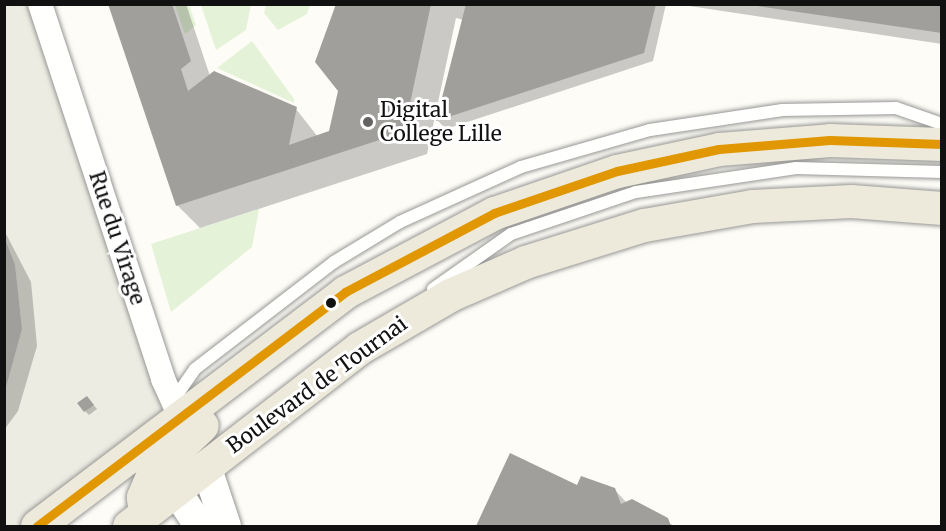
<!DOCTYPE html>
<style>
body{margin:0}
#map{position:relative;width:946px;height:531px;overflow:hidden;background:#fdfcf7;font-family:Merriweather,serif}
div>[style]{position:absolute}
[style*='--x']{left:calc(var(--x)*1px);top:calc(var(--y)*1px);width:calc(var(--w)*1px);rotate:calc(var(--a)*1deg)}
.green>*{inset:0;background:#e4f3d7}
.plaza>*{inset:0;background:#edece2}
.shadow>*{inset:0;background:#0003}
.building>*{inset:0;background:#a19f9c}
.roads{filter:drop-shadow(0 0 2px #979795) drop-shadow(0 0 2px #979795)}
.service>*{height:12px;margin:-6px;padding:0 6px;transform-origin:6px;border-radius:6px;background:#fffffe}
.minor>*{height:24px;margin:-12px;padding:0 12px;transform-origin:12px;border-radius:12px;background:#fffffe}
.tertiary>*{height:30px;margin:-15px;padding:0 15px;transform-origin:15px;border-radius:15px;background:#fffffe}
.primary>*{height:33px;margin:-16.5px;padding:0 16.5px;transform-origin:16.5px;border-radius:16.5px;background:#edeadb}
.bus-1>*{height:9px;margin:-4.5px;padding:0 4.5px;transform-origin:4.5px;border-radius:4.5px;background:#e09702}
.dots>*{width:16px;height:16px;translate:-50% -50%;box-sizing:border-box;border:3px solid #fff;border-radius:50%}
span{translate:-50% -50%;white-space:nowrap;text-align:center;line-height:1.15;-webkit-text-stroke:6px #fff;paint-order:stroke}
.poi-label{font-size:21px;color:#111}
.left{translate:0 -50%;text-align:left}
.street-label{font-size:21px;color:#111}
.frame{position:absolute;inset:0;border:6px solid #111;pointer-events:none}
</style>
<div id="map">
<div class="green">
<i style="clip-path:polygon(175px 5px,189px 5px,196px 25px,185px 34px)"></i>
<i style="clip-path:polygon(201px 5px,251px 5px,246px 30px,216px 50px)"></i>
<i style="clip-path:polygon(266px 5px,266px 4px,310px 5px,307px 14px,278px 30px,264px 13px)"></i>
<i style="clip-path:polygon(252px 41px,294px 99px,294px 103px,217px 68px)"></i>
<i style="clip-path:polygon(259px 209px,252px 247px,171px 312px,151px 244px)"></i>
</div>
<div class="plaza">
<i style="clip-path:polygon(4px 5px,30px 5px,166px 413px,20px 526px,4px 526px,5px 391px,22px 329px,15px 265px,5px 239px)"></i>
</div>
<div class="shadow">
<i style="clip-path:polygon(109px 4px,186px 4px,210px 76px,296px 109px,318px 137px,331px 132px,340px 90px,338px 4px,666px 4px,653px 61px,446px 129px,438px 121px,464px 20px,456px 18px,427px 154px,200px 228px,177px 205px)"></i>
<i style="clip-path:polygon(676px 4px,942px 4px,942px 44px)"></i>
<i style="clip-path:polygon(4px 230px,31px 282px,37px 346px,18px 411px,4px 430px)"></i>
<i style="clip-path:polygon(91px 402px,97px 409px,89px 415px,85px 411px)"></i>
<i style="clip-path:polygon(577px 487px,614px 489px,627px 503px,675px 526px,478px 526px,494px 494px)"></i>
</div>
<div class="building">
<i style="clip-path:polygon(108px 4px,172px 4px,191px 61px,181px 69px,188px 91px,214px 71px,297px 107px,289px 145px,329px 131px,338px 91px,315px 62px,336px 4px,431px 4px,404px 132px,176px 206px)"></i>
<i style="clip-path:polygon(466px 4px,656px 4px,644px 53px,436px 121px)"></i>
<i style="clip-path:polygon(757px 4px,942px 4px,942px 33px,757px 6px)"></i>
<i style="clip-path:polygon(5px 239px,15px 265px,22px 329px,5px 391px)"></i>
<i style="clip-path:polygon(87px 396px,94px 405px,84px 412px,77px 403px)"></i>
<i style="clip-path:polygon(510px 453px,577px 485px,581px 476px,615px 488px,621px 504px,632px 499px,668px 518px,671px 526px,476px 526px)"></i>
</div>
<div class="roads">
<div class="service">
<i style="--x:433;--y:289;--w:95;--a:-35.2"></i>
<i style="--x:511;--y:234;--w:132;--a:-18.6"></i>
<i style="--x:636;--y:192;--w:162;--a:-8.5"></i>
<i style="--x:796;--y:168;--w:146;--a:1.6"></i>
<i style="--x:178;--y:404;--w:12;--a:-85"></i>
<i style="--x:179;--y:392;--w:28;--a:-55"></i>
<i style="--x:195;--y:369;--w:175;--a:-37.6"></i>
<i style="--x:334;--y:262;--w:77;--a:-31.2"></i>
<i style="--x:400;--y:222;--w:133;--a:-24.4"></i>
<i style="--x:521;--y:167;--w:134;--a:-16"></i>
<i style="--x:650;--y:130;--w:134;--a:-8.6"></i>
<i style="--x:782;--y:110;--w:114;--a:-1"></i>
<i style="--x:896;--y:108;--w:49;--a:19.2"></i>
</div>
<div class="minor">
<i style="--x:40;--y:4;--w:395;--a:71.8"></i>
<i style="--x:163;--y:379;--w:56;--a:65.7"></i>
</div>
<div class="tertiary">
<i style="--x:206;--y:466;--w:63;--a:71.6"></i>
<i style="--x:176;--y:490;--w:43;--a:57.4"></i>
</div>
<div class="primary">
<i style="--x:145;--y:514;--w:17;--a:-97"></i>
<i style="--x:143;--y:497;--w:28;--a:-67"></i>
<i style="--x:154;--y:471;--w:66;--a:-43.8"></i>
<i style="--x:37;--y:526;--w:387;--a:-37.2"></i>
<i style="--x:345;--y:292;--w:169;--a:-27.9"></i>
<i style="--x:494;--y:213;--w:130;--a:-18.9"></i>
<i style="--x:617;--y:171;--w:104;--a:-12.2"></i>
<i style="--x:719;--y:149;--w:111;--a:-4.6"></i>
<i style="--x:830;--y:140;--w:112;--a:2"></i>
<i style="--x:129;--y:526;--w:291;--a:-37.7"></i>
<i style="--x:359;--y:348;--w:105;--a:-30.2"></i>
<i style="--x:450;--y:295;--w:82;--a:-23.7"></i>
<i style="--x:525;--y:262;--w:125;--a:-17.3"></i>
<i style="--x:644;--y:225;--w:110;--a:-10"></i>
<i style="--x:752;--y:206;--w:99;--a:-2.9"></i>
<i style="--x:851;--y:201;--w:91;--a:4.4"></i>
</div>
</div>
<div class="bus-1">
<i style="--x:37;--y:526;--w:387;--a:-37.2"></i>
<i style="--x:345;--y:292;--w:169;--a:-27.9"></i>
<i style="--x:494;--y:213;--w:130;--a:-18.9"></i>
<i style="--x:617;--y:171;--w:104;--a:-12.2"></i>
<i style="--x:719;--y:149;--w:111;--a:-4.6"></i>
<i style="--x:830;--y:140;--w:112;--a:2"></i>
</div>
<div class="dots">
<i style="left:368px;top:122px;background:#646362"></i>
<i style="left:331px;top:303px;background:#111"></i>
</div>
<div class="poi-label">
<span class="left" style="left:380px;top:122px">Digital<br>College Lille</span>
</div>
<div class="street-label">
<span style="left:117px;top:238px;rotate:72deg">Rue du Virage</span>
<span style="left:317px;top:385px;rotate:-36deg">Boulevard de Tournai</span>
</div>
<div class="frame"></div>
</div>
